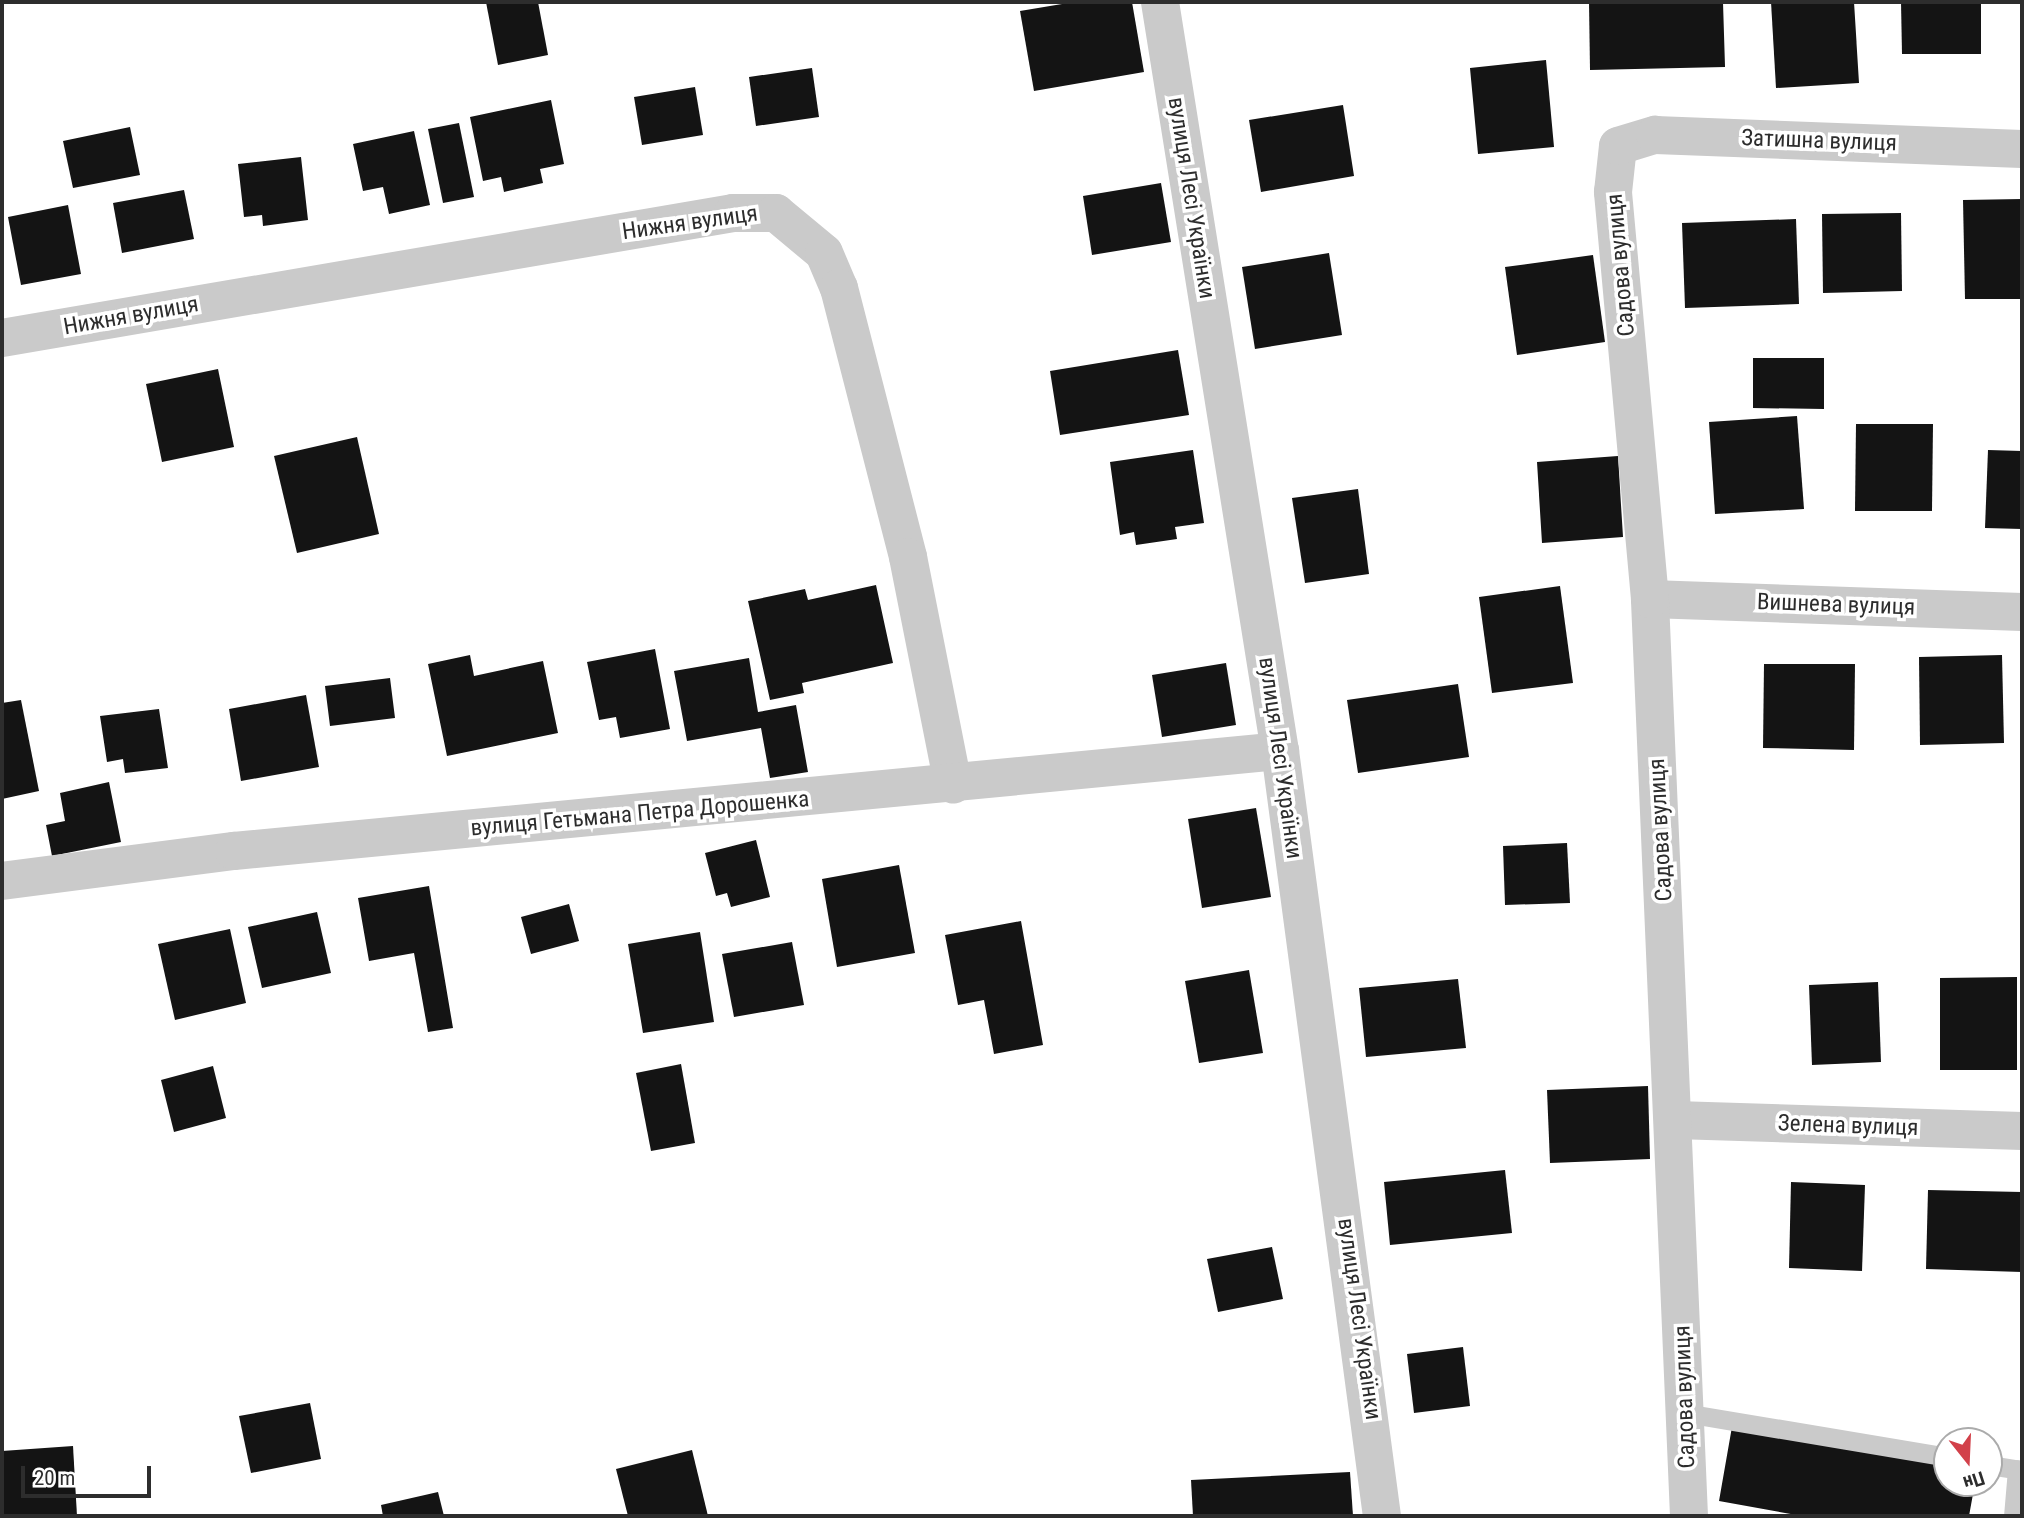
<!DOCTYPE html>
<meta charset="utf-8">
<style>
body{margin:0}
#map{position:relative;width:2024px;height:1518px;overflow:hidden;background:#fff;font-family:"Roboto Condensed",sans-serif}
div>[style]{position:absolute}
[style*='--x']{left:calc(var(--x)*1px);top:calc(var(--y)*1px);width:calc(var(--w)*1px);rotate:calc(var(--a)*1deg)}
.building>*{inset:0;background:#141414}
.lane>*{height:19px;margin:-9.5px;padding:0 9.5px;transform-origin:9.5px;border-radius:9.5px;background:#cacaca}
.street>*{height:38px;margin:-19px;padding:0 19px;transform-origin:19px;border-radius:19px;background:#cacaca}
span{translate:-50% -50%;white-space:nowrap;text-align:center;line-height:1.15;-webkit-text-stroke:7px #fff;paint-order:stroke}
.street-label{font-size:23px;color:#2d2d2d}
.frame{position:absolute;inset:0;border:4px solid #2d2d2d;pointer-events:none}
.north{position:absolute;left:1933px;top:1427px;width:70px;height:70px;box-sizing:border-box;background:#fff;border:2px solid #ababab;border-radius:50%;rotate:162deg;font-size:19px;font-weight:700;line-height:28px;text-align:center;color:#2d2d2d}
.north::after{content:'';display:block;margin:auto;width:24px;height:32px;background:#d2414a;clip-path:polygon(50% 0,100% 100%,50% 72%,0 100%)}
.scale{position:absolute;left:21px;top:1466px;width:130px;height:32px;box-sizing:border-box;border:4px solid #2d2d2d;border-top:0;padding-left:9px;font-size:21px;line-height:24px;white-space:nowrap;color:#2d2d2d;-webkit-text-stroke:5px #fff;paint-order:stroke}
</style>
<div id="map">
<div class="building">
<i style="clip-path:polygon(486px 2px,538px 2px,548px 55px,498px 65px)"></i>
<i style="clip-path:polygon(1074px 2px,1132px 2px,1144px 72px,1034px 91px,1020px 11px)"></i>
<i style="clip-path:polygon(1589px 2px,1723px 2px,1725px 67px,1590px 70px)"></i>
<i style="clip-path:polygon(1771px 2px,1854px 2px,1859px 83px,1776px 88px)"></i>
<i style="clip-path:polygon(1901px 2px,1981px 2px,1981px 54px,1902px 54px)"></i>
<i style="clip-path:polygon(1546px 60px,1554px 147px,1478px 154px,1470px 68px)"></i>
<i style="clip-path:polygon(812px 68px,819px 117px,756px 126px,749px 77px)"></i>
<i style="clip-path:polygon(695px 87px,703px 135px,642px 145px,634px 97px)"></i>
<i style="clip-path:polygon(551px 100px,564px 164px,540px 169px,543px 183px,504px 192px,501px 177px,483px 181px,470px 117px)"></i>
<i style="clip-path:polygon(1343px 105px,1354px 176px,1261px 192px,1249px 120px)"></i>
<i style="clip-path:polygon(459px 123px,474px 197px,443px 203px,428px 129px)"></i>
<i style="clip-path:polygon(130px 127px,140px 175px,73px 188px,63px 141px)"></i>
<i style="clip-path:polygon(414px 131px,430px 205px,389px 214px,383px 187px,363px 191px,353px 144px)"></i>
<i style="clip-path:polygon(301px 157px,308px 220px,263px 226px,262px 215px,244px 217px,238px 164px)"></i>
<i style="clip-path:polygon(1161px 183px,1171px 242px,1092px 255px,1083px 196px)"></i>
<i style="clip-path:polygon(184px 190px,194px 239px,122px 253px,113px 203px)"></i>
<i style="clip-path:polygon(2022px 199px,2022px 299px,1965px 299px,1963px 200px)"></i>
<i style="clip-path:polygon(68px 205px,81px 274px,21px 285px,8px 217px)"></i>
<i style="clip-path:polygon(1901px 213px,1902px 291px,1823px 293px,1822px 214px)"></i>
<i style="clip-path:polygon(1796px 219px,1799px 304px,1685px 308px,1682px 223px)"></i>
<i style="clip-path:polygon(1329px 253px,1342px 335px,1255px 349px,1242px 267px)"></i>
<i style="clip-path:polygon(1593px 255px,1605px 342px,1517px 355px,1505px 267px)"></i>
<i style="clip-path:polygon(1178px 350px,1189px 415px,1060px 435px,1050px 371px)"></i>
<i style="clip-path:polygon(1753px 358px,1824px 358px,1824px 409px,1753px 408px)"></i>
<i style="clip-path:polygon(218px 369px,234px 447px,162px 462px,146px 384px)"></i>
<i style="clip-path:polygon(1797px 416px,1804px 509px,1715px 514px,1709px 422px)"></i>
<i style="clip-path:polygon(1856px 424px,1933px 424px,1932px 511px,1855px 511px)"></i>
<i style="clip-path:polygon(357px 437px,379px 534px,297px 553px,274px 456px)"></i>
<i style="clip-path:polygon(1193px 450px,1204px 523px,1175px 527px,1177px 539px,1136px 545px,1134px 532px,1120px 535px,1110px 462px)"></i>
<i style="clip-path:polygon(1988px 450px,2022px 451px,2022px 529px,1985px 528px)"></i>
<i style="clip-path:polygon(1618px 456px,1623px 537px,1542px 543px,1537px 462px)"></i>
<i style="clip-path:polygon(1358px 489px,1369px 574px,1305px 583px,1292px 498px)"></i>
<i style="clip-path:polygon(876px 585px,893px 663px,802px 683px,804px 693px,770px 700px,748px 601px,805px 589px,808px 600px)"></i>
<i style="clip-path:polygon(1560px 586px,1573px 683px,1492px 693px,1479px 597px)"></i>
<i style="clip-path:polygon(655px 649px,670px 729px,620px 738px,616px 717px,599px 720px,587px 662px)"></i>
<i style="clip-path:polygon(470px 655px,474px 676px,543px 661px,558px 733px,447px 756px,428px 664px)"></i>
<i style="clip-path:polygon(2002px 655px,2004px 743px,1920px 745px,1919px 657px)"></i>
<i style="clip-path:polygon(749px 658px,758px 712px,796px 705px,808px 772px,770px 778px,761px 728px,687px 741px,674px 671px)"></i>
<i style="clip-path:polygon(1226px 663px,1236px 725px,1162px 737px,1152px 675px)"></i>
<i style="clip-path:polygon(1764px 664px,1855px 664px,1854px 750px,1763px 748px)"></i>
<i style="clip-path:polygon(390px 678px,395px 718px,330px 726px,325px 686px)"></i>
<i style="clip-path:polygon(1458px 684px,1469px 757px,1358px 773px,1347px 700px)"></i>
<i style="clip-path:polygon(306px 695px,319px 767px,241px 781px,229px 709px)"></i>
<i style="clip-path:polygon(21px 700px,39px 791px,2px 799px,2px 703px)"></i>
<i style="clip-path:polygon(159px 709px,168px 768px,125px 773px,123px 759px,107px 762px,100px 716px)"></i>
<i style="clip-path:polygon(109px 782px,121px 842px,52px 856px,46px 825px,65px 821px,60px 793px)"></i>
<i style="clip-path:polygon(1256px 808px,1271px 897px,1202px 908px,1188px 819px)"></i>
<i style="clip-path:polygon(756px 840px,770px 897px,731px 907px,727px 893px,716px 896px,705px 853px)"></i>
<i style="clip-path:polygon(1567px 843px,1570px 903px,1505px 905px,1503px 846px)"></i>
<i style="clip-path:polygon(899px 865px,915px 953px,837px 967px,822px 879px)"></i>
<i style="clip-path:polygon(429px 886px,453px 1028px,428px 1032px,414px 953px,369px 961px,358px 898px)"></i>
<i style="clip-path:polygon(569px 904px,579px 941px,531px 954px,521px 917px)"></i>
<i style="clip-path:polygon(317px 912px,331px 973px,262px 988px,248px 927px)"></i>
<i style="clip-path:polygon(1021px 921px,1043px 1045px,994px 1054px,984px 1000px,958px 1005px,945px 935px)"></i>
<i style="clip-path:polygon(230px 929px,246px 1003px,175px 1020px,158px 944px)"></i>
<i style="clip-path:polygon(700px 932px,714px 1022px,643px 1033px,628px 944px)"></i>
<i style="clip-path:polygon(792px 942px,804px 1005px,734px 1017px,722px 954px)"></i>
<i style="clip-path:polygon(1249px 970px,1263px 1053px,1199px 1063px,1185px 981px)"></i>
<i style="clip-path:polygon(2017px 977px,2017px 1070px,1940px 1070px,1940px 978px)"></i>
<i style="clip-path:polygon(1458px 979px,1466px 1048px,1366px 1057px,1359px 988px)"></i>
<i style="clip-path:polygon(1878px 982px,1881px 1062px,1812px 1065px,1809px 985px)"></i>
<i style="clip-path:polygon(681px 1064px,695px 1143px,651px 1151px,636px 1073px)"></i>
<i style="clip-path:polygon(213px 1066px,226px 1118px,174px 1132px,161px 1080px)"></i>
<i style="clip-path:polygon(1648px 1086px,1650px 1159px,1550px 1163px,1547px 1090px)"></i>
<i style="clip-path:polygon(1505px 1170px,1512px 1233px,1390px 1245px,1384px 1182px)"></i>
<i style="clip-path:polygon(1791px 1182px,1865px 1185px,1862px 1271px,1789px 1268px)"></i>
<i style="clip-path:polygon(1928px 1190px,2022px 1192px,2022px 1272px,1926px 1269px)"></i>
<i style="clip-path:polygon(1272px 1247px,1283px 1299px,1218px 1312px,1207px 1259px)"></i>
<i style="clip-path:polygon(1463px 1347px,1470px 1406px,1414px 1413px,1407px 1354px)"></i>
<i style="clip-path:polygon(310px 1403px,321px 1459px,251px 1473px,239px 1416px)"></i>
<i style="clip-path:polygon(1733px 1421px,1947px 1460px,1947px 1483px,1975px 1483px,1969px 1516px,1802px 1516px,1719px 1501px)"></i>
<i style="clip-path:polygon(73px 1446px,77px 1516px,2px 1516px,2px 1451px)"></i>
<i style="clip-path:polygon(692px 1450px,708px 1516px,628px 1516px,616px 1469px)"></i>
<i style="clip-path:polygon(1350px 1472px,1353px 1516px,1193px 1516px,1191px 1480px)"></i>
<i style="clip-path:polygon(438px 1492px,444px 1516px,383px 1516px,381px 1505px)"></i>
</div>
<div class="lane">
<i style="--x:1685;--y:1413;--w:266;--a:9.5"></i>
<i style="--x:1989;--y:1465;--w:33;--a:9"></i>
<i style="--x:2013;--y:1516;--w:47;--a:-85.1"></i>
</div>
<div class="street">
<i style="--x:1160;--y:2;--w:759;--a:80.9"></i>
<i style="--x:1280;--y:751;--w:772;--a:82.41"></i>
<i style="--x:2;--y:338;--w:742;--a:-9.7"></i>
<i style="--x:733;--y:213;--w:43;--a:0"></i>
<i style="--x:776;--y:213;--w:62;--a:39.8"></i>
<i style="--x:824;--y:253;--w:38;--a:67"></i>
<i style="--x:839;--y:288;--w:278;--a:75.6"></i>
<i style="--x:908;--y:557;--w:232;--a:78.8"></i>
<i style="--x:1650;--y:599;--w:372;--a:2"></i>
<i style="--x:2;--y:881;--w:234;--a:-7.4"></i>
<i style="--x:234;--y:851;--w:1051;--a:-5.46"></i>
<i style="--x:1675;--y:1120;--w:347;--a:1.8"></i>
<i style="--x:1689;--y:1516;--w:918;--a:-92.44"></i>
<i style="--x:1650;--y:599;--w:409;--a:-95.2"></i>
<i style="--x:1613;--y:192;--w:46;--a:-83.8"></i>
<i style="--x:1618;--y:146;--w:39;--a:-17"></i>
<i style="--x:1655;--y:135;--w:367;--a:2.2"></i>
</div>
<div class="street-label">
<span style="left:1819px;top:141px;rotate:2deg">Затишна вулиця</span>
<span style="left:1191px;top:198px;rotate:81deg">вулиця Лесі Українки</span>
<span style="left:690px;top:223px;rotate:-8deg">Нижня вулиця</span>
<span style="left:1621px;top:265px;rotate:-95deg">Садова вулиця</span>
<span style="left:131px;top:316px;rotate:-10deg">Нижня вулиця</span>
<span style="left:1836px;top:605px;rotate:2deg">Вишнева вулиця</span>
<span style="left:1280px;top:758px;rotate:82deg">вулиця Лесі Українки</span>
<span style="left:640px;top:814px;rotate:-5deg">вулиця Гетьмана Петра Дорошенка</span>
<span style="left:1661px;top:830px;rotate:-93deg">Садова вулиця</span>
<span style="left:1848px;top:1126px;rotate:2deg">Зелена вулиця</span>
<span style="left:1359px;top:1319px;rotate:82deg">вулиця Лесі Українки</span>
<span style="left:1685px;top:1397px;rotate:-92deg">Садова вулиця</span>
</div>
<div class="frame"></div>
<div class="north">Пн</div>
<div class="scale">20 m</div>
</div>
